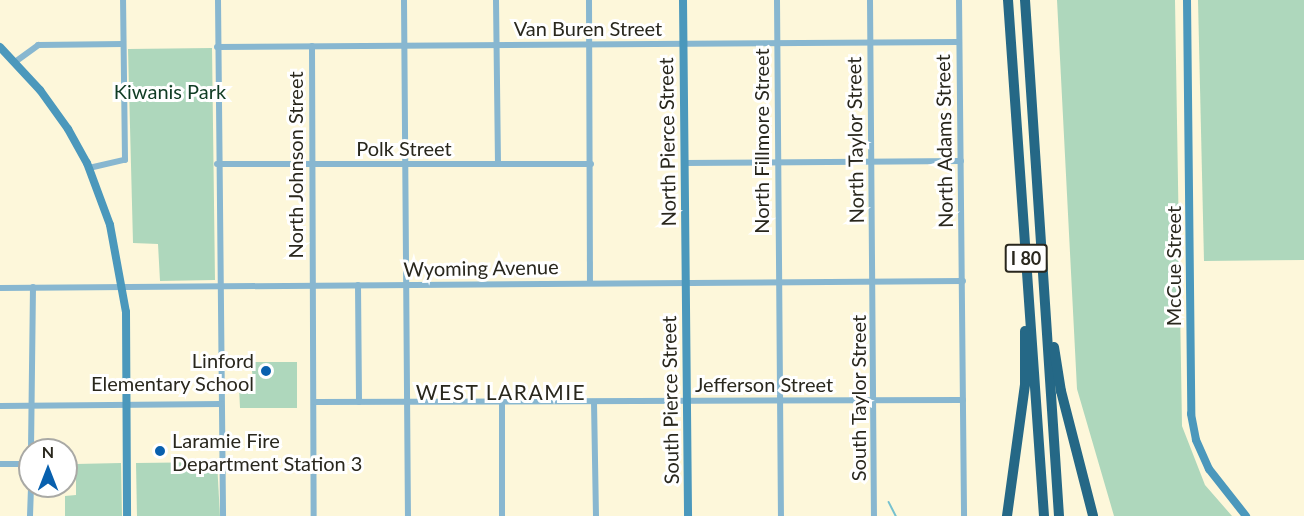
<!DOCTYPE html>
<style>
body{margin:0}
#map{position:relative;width:1304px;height:516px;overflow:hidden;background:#fdf7da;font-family:Lato,sans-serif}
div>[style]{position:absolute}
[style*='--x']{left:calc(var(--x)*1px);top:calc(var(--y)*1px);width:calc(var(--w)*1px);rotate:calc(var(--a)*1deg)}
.green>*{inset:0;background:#aed7bc}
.stream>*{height:1.5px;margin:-0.75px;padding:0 0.75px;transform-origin:0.75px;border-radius:0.75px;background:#76c1cf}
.street>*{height:6px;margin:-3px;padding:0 3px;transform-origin:3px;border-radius:3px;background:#88b7d0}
.secondary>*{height:8px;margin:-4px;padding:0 4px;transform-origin:4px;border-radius:4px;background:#4b98bc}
.highway>*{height:10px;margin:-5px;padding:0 5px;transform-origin:5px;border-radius:5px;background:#256886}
.dots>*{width:16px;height:16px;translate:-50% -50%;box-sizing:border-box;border:3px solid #fff;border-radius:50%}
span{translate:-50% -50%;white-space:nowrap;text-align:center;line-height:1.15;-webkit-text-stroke:6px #fff;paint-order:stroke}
.shield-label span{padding:2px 4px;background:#fff;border:2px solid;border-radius:4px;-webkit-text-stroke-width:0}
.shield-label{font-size:18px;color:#29271d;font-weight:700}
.street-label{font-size:20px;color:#29271d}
.park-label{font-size:20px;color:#103c24}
.poi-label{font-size:20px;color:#29271d}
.right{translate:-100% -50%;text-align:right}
.left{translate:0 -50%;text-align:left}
.neighbourhood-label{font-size:21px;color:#29271d;letter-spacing:1.5px}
.north{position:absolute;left:18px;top:438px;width:60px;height:60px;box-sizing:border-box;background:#fff;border:2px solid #a9a9a5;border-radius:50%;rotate:0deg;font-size:16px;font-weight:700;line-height:24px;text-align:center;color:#29271d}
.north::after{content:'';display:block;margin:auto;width:21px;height:27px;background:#0860ae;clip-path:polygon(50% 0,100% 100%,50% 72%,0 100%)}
</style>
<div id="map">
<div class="green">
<i style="clip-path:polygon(1057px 0,1175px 0,1182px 426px,1205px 485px,1232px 516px,1114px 516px,1077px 389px)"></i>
<i style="clip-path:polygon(1198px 0,1304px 0,1304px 260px,1204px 261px)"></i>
<i style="clip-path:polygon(212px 48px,215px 280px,160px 281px,158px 244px,133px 243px,128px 49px)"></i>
<i style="clip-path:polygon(251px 362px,297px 362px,297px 408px,240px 408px,239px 387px,254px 389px)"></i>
<i style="clip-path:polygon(217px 462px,220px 516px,137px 516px,136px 463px)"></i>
<i style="clip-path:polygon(121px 463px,122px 516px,65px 516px,65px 496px,76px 495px,76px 464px)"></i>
</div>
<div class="stream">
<i style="--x:889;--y:502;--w:16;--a:63"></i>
</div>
<div class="street">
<i style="--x:218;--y:0;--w:516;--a:89.44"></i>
<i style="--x:404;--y:0;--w:516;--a:89.56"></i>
<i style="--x:496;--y:0;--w:163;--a:89.3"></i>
<i style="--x:589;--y:0;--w:283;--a:89.8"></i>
<i style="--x:777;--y:0;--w:516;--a:89.56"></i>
<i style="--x:870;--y:0;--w:516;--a:89.56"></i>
<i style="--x:959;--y:0;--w:516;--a:89.44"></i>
<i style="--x:312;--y:46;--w:470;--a:89.8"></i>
<i style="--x:217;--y:47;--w:742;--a:-0.39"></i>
<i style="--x:15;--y:62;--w:29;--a:-36"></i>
<i style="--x:38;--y:45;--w:85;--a:-0.7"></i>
<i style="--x:684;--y:163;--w:277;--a:-0.4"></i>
<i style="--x:217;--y:164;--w:374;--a:0"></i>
<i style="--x:89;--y:168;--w:37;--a:-13"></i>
<i style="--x:125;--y:160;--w:160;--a:-90.7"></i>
<i style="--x:358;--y:285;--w:117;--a:89.5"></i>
<i style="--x:0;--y:288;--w:963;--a:-0.42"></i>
<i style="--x:314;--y:402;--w:649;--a:-0.18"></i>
<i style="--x:594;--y:402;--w:114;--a:89"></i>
<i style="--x:502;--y:403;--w:113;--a:90"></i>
<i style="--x:0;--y:406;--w:221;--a:-0.5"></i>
<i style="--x:31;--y:450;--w:163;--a:-89.3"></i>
<i style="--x:0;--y:464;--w:30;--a:0"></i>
<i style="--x:30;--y:516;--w:30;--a:-88"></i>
</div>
<div class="secondary">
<i style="--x:683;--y:0;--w:516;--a:89.44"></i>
<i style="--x:1187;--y:0;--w:414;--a:89.4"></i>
<i style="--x:1191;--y:414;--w:26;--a:79"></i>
<i style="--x:1196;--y:440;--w:32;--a:66"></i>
<i style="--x:1209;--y:469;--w:60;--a:51.8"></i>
<i style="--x:0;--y:47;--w:59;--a:47.1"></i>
<i style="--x:40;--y:90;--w:48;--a:54.3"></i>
<i style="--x:68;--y:129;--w:39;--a:61"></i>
<i style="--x:87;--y:163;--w:66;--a:69.6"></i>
<i style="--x:110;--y:225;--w:88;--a:79.6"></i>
<i style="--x:126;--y:312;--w:204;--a:89.7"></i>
</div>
<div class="highway">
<i style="--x:1008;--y:0;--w:517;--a:86.01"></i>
<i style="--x:1025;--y:0;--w:517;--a:86.23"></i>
<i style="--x:1054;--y:347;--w:45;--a:81"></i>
<i style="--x:1061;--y:391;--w:129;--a:75.6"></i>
<i style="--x:1007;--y:516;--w:133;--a:-82.2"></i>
<i style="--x:1025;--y:384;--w:53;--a:-90"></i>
</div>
<div class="dots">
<i style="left:266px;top:371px;background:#0860ae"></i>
<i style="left:160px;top:451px;background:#0860ae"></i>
</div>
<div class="shield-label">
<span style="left:1026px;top:258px">I 80</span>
</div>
<div class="street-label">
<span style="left:588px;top:28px">Van Buren Street</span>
<span style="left:855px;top:140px;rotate:-91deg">North Taylor Street</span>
<span style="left:761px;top:141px;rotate:-90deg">North Fillmore Street</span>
<span style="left:944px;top:141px;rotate:-91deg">North Adams Street</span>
<span style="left:667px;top:142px;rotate:-91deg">North Pierce Street</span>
<span style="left:404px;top:148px">Polk Street</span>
<span style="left:295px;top:165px;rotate:-90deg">North Johnson Street</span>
<span style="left:1173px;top:266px;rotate:-90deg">McCue Street</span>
<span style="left:481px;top:268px;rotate:-1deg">Wyoming Avenue</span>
<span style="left:764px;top:384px">Jefferson Street</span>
<span style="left:858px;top:398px;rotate:-90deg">South Taylor Street</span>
<span style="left:670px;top:400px;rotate:-91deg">South Pierce Street</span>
</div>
<div class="park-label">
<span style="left:170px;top:91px">Kiwanis Park</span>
</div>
<div class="poi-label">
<span class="right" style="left:254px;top:372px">Linford<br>Elementary School</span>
<span class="left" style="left:172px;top:452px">Laramie Fire<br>Department Station 3</span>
</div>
<div class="neighbourhood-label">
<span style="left:501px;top:392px">WEST LARAMIE</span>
</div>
<div class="north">N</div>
</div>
